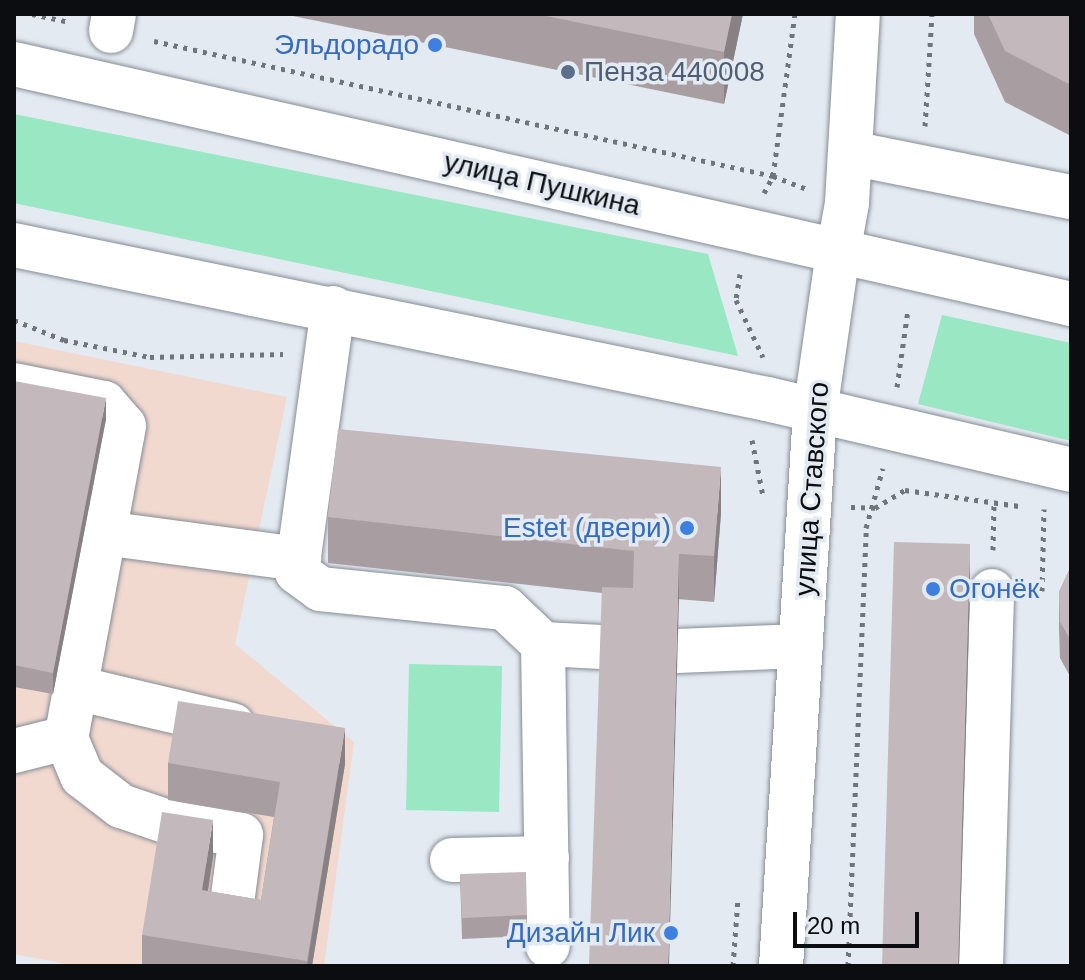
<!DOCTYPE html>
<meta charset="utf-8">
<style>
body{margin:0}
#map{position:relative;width:1085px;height:980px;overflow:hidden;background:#e3eaf2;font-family:Helvetica,sans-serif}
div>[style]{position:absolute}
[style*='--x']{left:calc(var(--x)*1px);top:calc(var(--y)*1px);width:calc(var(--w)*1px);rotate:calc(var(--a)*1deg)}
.medical>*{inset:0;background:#f2d9d0}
.green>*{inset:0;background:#99e7c3}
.path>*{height:5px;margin-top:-2.5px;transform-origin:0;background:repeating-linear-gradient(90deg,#70757a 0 4px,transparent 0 10px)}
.roads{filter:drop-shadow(0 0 2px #868c94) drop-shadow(0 0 2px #868c94)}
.minor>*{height:44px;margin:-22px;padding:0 22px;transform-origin:22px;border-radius:22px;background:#fff}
.major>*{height:44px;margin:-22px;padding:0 22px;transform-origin:22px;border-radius:22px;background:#fff}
.wall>*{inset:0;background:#a89ea2}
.shaded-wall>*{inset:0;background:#888184}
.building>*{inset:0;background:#c3b8bc}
.dots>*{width:22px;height:22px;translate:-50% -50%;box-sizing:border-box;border:4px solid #e3eaf2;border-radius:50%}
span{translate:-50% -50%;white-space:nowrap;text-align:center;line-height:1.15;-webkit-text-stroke:7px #e3eaf2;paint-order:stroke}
.shop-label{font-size:28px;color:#366cbe}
.right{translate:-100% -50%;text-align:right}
.left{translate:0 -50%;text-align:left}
.service-label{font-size:28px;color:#4e5e75}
.street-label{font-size:28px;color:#0b0d10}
.frame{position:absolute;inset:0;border:16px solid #0b0d10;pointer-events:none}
.scale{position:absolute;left:793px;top:912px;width:126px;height:36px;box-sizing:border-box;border:4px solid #0b0d10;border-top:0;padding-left:10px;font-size:24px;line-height:28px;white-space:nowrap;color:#0b0d10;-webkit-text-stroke:6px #e3eaf2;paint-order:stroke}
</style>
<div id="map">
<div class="medical">
<i style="clip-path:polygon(14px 341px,287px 397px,235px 644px,354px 742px,324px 966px,77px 966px,14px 954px)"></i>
</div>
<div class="green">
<i style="clip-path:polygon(14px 114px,708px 254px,738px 356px,14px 203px)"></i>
<i style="clip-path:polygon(942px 315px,1071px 343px,1071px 441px,918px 404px)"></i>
<i style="clip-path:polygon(409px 664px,502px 666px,499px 812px,406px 810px)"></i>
</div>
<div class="path">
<i style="--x:32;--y:14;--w:39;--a:12"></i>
<i style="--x:154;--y:41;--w:634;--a:12.3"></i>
<i style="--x:773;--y:176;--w:36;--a:21"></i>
<i style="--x:925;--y:126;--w:112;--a:-86.4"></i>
<i style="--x:764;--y:193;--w:19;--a:-62"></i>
<i style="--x:773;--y:176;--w:163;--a:-82.3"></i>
<i style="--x:740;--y:274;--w:26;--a:99"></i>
<i style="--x:736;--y:300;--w:63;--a:64.7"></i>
<i style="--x:14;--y:320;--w:54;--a:21.8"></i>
<i style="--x:64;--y:340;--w:88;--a:11.2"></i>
<i style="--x:150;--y:357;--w:133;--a:-1.3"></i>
<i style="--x:897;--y:387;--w:78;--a:-81.9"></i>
<i style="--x:752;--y:440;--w:57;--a:78.9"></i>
<i style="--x:851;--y:507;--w:24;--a:2"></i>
<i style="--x:875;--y:508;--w:35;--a:-31"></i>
<i style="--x:905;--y:490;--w:115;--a:8"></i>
<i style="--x:993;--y:550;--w:48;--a:-88.8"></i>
<i style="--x:1033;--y:591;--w:9;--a:0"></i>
<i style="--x:1042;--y:591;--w:82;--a:-88.6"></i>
<i style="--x:733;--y:966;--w:68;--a:-85.8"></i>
<i style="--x:848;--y:966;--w:438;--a:-87.6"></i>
<i style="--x:866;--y:528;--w:62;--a:-74.2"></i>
</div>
<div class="roads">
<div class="minor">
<i style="--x:111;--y:31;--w:17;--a:-80"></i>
<i style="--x:850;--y:153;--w:225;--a:11.3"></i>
<i style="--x:838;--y:253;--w:51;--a:-79.8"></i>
<i style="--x:847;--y:203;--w:189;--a:-86.7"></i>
<i style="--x:333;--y:308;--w:266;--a:97.8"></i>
<i style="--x:297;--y:572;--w:29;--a:36"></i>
<i style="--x:320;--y:589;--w:186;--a:5.9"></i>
<i style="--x:505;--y:608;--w:52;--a:43.5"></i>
<i style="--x:543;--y:644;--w:302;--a:89.1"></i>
<i style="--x:14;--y:385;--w:92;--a:11.3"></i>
<i style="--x:104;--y:403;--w:30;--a:49"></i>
<i style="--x:124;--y:426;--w:317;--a:100.5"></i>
<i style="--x:66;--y:738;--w:54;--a:166"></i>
<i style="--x:104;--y:533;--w:197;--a:7.6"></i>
<i style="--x:543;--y:644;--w:59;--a:2.9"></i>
<i style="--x:677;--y:651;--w:124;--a:-2.3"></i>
<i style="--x:76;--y:688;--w:161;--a:13.3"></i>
<i style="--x:66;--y:738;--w:41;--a:67.2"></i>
<i style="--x:82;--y:776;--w:49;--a:37.6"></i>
<i style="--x:121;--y:806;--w:53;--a:18.8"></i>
<i style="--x:171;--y:823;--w:71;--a:9.7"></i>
<i style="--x:241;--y:835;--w:85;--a:97.5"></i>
<i style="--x:452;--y:860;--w:95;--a:-1.2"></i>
<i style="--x:981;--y:966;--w:375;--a:-88.3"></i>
</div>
<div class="major">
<i style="--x:14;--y:64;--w:1084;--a:12.79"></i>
<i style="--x:14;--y:245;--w:769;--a:11.56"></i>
<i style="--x:767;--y:399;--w:312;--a:13.1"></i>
<i style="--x:781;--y:966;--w:555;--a:-86.49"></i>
<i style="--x:815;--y:412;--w:161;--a:-81.8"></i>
</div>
</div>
<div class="wall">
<i style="clip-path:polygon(283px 14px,743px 14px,724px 104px)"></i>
<i style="clip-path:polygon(974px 14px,1071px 14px,1071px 136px,1005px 102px,974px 34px)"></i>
<i style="clip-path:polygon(14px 381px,106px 419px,53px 694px,14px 687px)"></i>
<i style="clip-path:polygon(721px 513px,714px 602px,602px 593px,328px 563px,328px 517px)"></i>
<i style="clip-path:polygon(1071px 566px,1071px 678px,1060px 658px,1059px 629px,1059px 592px)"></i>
<i style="clip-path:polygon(168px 763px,345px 764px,312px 966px,142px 966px,142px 935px,213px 857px,208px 891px,261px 900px,274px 817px,168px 800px)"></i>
<i style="clip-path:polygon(460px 874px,527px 915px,527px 936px,462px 939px)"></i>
</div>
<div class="shaded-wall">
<i style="clip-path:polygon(732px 14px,743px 14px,724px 104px,724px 52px)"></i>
<i style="clip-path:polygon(106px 398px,106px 419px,53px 694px,53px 673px)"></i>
<i style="clip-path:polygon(721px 467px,721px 513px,714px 602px,714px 556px)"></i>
<i style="clip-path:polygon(970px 544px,970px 590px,959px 966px,958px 966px)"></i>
<i style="clip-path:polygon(679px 554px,679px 599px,669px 966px,668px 966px)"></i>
<i style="clip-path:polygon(345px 728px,345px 764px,312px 966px,307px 966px)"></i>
<i style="clip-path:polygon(213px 820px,213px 857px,202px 927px,202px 890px)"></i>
</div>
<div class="building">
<i style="clip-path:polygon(536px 14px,732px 14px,724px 52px)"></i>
<i style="clip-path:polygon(988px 14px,1071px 14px,1071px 85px,1005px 51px)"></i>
<i style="clip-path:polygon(14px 381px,106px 398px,53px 673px,14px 665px)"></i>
<i style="clip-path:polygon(338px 429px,721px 467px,714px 556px,679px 554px,668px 966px,589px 966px,602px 587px,633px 588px,634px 551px,328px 517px)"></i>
<i style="clip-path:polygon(894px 542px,970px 544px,958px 966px,882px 966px)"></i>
<i style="clip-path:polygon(1071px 566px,1071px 641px,1060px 622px,1059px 592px)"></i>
<i style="clip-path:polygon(178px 701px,345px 728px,307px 961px,142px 935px,162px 812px,213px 820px,202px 890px,261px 900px,280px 782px,168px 763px)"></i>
<i style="clip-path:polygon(526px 872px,527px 915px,462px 918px,460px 874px)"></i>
</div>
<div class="dots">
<i style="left:435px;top:45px;background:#3f7fe0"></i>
<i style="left:568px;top:72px;background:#5c6f8a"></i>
<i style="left:687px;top:528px;background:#3f7fe0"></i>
<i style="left:933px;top:589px;background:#3f7fe0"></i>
<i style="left:671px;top:933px;background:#3f7fe0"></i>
</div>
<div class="shop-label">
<span class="right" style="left:419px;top:45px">Эльдорадо</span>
<span class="right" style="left:671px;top:528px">Estet (двери)</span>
<span class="left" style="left:949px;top:589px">Огонёк</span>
<span class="right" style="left:655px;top:933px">Дизайн Лик</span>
</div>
<div class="service-label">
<span class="left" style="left:584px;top:72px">Пенза 440008</span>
</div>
<div class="street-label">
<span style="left:542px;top:184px;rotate:13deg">улица Пушкина</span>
<span style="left:812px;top:489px;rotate:-86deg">улица Ставского</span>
</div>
<div class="frame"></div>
<div class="scale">20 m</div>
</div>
